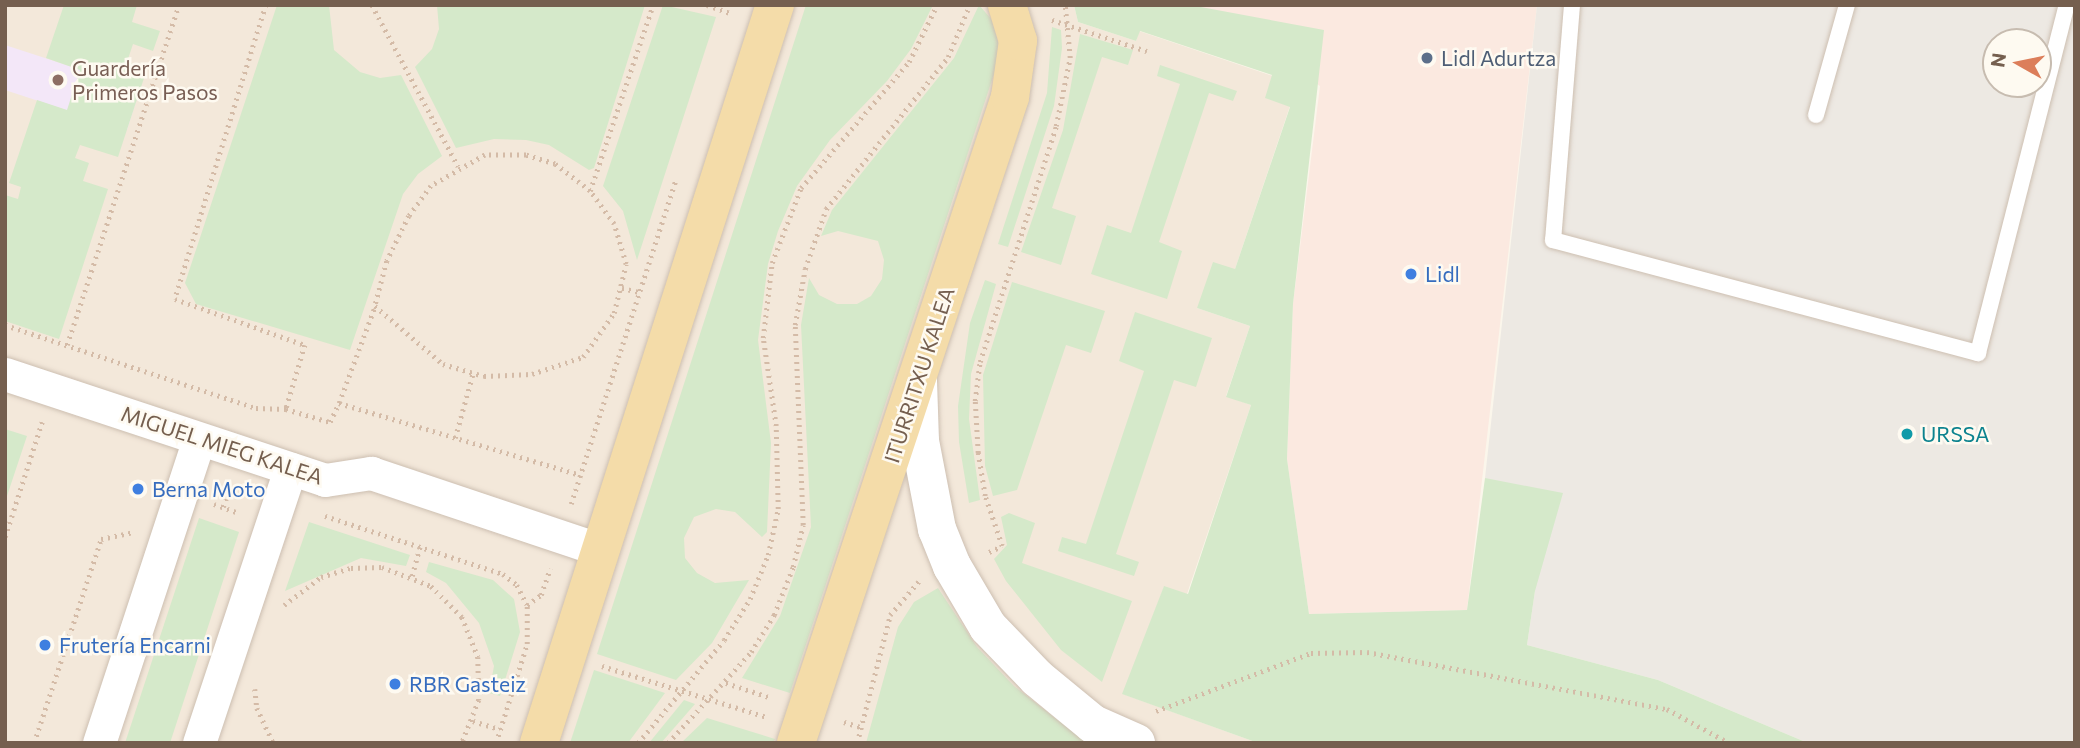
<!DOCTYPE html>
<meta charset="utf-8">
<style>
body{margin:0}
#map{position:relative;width:2080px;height:748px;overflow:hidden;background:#fbf6eb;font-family:Commissioner,sans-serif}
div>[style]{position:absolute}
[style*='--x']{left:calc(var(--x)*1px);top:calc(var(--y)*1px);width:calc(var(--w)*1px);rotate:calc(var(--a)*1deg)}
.residential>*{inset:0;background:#f3e8da}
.commercial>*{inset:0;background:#fbe9e0}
.industrial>*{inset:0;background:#ede9e3}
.education>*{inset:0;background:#f3e7f8}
.green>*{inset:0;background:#d5e9ca}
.path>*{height:4.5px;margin-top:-2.25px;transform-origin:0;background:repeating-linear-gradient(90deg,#d4bba7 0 2px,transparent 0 7px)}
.roads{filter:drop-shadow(0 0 2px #cdbfb1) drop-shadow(0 0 2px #cdbfb1)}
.service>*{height:16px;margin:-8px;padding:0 8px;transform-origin:8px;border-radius:8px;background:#fff}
.minor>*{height:33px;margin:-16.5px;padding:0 16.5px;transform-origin:16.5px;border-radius:16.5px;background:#fff}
.secondary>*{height:38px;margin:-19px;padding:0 19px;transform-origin:19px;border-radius:19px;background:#fff}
.primary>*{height:38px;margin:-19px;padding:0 19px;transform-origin:19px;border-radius:19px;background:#f4dca9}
.dots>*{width:19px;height:19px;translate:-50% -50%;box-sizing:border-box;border:4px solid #fefaf1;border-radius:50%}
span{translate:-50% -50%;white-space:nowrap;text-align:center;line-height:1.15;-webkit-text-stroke:5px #fefaf1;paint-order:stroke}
.service-label{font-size:21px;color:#4e5e75}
.left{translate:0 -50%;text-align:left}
.education-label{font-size:21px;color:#785e54}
.shop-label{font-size:21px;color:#366cbe}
.street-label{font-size:21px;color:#755f4f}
.culture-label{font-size:21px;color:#0d838f}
.frame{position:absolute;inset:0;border:7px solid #755f4f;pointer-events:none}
.north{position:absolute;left:1982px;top:28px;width:70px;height:70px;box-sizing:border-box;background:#fefaf1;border:2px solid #c7bcb0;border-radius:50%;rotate:279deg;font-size:19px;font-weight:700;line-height:28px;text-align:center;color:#755f4f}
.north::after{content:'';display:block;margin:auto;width:24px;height:32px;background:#dc7e5a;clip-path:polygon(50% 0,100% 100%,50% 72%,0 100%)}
</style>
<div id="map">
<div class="residential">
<i style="clip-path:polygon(5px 5px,1074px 5px,1078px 22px,1136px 41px,1139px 31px,1273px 76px,1266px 98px,1290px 106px,1235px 269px,1197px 308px,1250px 326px,1226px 396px,1251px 405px,1187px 594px,1164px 587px,1123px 694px,1258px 743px,5px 743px)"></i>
</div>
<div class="commercial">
<i style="clip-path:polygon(1190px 5px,1537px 5px,1467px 610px,1309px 614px,1287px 459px,1293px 304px,1320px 86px)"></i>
</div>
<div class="industrial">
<i style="clip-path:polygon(evenodd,1537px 5px,2075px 5px,2075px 743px,1808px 743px,1658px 680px,1527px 645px,1535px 591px,1485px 478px,1537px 5px,1996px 42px,2038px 42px,2038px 84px,1996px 84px,1996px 42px)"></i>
</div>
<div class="education">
<i style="clip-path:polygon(5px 45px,140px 89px,127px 130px,5px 90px)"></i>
</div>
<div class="green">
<i style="clip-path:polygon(64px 5px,137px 5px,132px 22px,160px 31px,153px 51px,133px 44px,127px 62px,147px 69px,118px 157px,80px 145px,75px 158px,89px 163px,83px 181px,108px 189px,59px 339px,5px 321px,5px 195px,18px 199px,21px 187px,9px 183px,37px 100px,67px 110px,80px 70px,46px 58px)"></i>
<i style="clip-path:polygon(277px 5px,329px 5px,334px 50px,360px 72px,380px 78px,401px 75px,442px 156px,418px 174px,403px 194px,350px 350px,196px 304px,185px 283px)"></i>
<i style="clip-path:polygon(437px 5px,645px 5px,594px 168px,589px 170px,549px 145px,526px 140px,494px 139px,456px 148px,415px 67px,432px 49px,439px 29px)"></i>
<i style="clip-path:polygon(663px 5px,716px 17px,637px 260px,623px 211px,603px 186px)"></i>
<i style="clip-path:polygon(806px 5px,933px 5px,911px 49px,887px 81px,830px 140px,797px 186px,778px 231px,768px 264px,758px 340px,771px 443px,767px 532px,762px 537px,735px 512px,716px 509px,694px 517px,684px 538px,685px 558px,697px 573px,715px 583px,749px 580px,712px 643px,676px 680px,597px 654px)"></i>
<i style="clip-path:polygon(979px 5px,992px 20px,999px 45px,995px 71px,790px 693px,742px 678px,780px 616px,811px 527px,801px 325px,809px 278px,819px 295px,837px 304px,857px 304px,871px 296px,882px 279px,884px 260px,878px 241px,838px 231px,821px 236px,832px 210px,954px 58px)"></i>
<i style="clip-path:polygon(1074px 5px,1190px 5px,1324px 30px,1293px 304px,1287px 459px,1309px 614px,1467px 610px,1485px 478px,1563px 493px,1535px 591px,1527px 645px,1658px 680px,1808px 743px,1258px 743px,1122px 694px,1164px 586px,1188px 594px,1251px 405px,1226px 397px,1250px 326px,1197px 308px,1213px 262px,1235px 269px,1290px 107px,1265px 98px,1272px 75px,1140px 31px,1136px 41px,1078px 22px)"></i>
<i style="clip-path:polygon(1052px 27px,1061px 30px,1062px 48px,1054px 106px,1008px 247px,998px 244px,1047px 93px)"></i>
<i style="clip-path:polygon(1080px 34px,1133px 50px,1128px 65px,1102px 57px,1052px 208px,1076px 216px,1061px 265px,1021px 252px,1063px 130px)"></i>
<i style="clip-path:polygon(1160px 65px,1237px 91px,1233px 101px,1209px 93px,1159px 242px,1182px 251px,1167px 299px,1091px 274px,1107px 225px,1131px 233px,1180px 84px,1157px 76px)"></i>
<i style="clip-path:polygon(985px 280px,996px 284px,971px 374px,969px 419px,980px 500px,969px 503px,959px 442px,958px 406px,970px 323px)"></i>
<i style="clip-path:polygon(1012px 282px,1105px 311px,1091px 353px,1066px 345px,1017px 490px,993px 496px,985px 466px,983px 375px)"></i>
<i style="clip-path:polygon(1135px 312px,1212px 338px,1196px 387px,1174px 380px,1116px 554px,1139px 562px,1134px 576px,1058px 551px,1062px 537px,1086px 544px,1144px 371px,1119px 361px)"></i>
<i style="clip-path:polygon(5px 429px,27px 436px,5px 502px)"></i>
<i style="clip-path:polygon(1009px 513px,1035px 523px,1022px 563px,1132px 601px,1102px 682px,1061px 650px,1006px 581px,994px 559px,1007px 545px,1001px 517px)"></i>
<i style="clip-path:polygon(199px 518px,239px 532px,170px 743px,125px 743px)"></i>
<i style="clip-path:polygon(309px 522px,410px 555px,406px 566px,361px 558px,285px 591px)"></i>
<i style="clip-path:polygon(429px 562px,493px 580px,514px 599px,520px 632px,500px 696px,489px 693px,494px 666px,479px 623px,446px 583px,426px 572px)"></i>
<i style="clip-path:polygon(938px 588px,977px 647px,1014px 686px,1069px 729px,1098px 743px,866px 743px,898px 627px,914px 602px)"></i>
<i style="clip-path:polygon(594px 670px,665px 693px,628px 743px,570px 743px)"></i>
<i style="clip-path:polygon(684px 700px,695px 704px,661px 743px,649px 743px)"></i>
<i style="clip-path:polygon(707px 718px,775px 739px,773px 743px,681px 743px)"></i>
</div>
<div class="path">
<i style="--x:266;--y:5;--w:308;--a:107.2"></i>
<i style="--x:175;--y:299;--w:138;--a:19.5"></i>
<i style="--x:305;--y:345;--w:67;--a:106.5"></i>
<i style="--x:372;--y:5;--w:183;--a:61.9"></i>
<i style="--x:707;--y:5;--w:24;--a:19"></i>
<i style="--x:1052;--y:20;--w:100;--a:18.1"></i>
<i style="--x:590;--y:191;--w:196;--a:-71.3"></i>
<i style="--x:622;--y:288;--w:17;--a:13"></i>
<i style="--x:5;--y:325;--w:264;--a:18.3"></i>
<i style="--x:256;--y:408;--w:30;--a:2"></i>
<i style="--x:286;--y:409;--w:46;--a:16.5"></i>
<i style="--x:330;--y:422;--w:21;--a:-65"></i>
<i style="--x:339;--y:403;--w:252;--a:16.6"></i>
<i style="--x:67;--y:345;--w:358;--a:-71.8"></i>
<i style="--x:339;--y:403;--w:103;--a:-69.6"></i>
<i style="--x:375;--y:306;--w:89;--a:40.5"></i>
<i style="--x:443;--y:364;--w:43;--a:16.3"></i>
<i style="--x:484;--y:376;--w:48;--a:-2.4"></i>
<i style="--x:532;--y:374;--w:54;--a:-18.4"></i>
<i style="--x:583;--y:357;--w:54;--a:-54.8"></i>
<i style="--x:614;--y:313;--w:50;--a:-76.2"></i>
<i style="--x:626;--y:264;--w:42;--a:-106.7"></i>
<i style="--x:614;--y:224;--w:41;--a:-126"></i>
<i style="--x:590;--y:191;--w:44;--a:-142.4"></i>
<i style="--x:555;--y:164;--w:30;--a:-163"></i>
<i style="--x:526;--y:155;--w:41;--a:180"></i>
<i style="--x:485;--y:155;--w:62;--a:150.1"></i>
<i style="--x:431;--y:186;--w:37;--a:126"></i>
<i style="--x:409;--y:216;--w:50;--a:116.1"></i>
<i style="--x:387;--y:261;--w:47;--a:104.9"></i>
<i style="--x:455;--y:438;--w:67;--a:-74.5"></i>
<i style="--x:214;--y:504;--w:27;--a:20"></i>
<i style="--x:571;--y:504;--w:342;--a:-72.1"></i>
<i style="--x:223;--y:507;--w:23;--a:-70"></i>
<i style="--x:325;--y:516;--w:187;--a:18"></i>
<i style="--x:503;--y:574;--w:18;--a:38"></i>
<i style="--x:517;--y:585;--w:22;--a:63"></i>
<i style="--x:5;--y:537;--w:121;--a:-72.2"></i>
<i style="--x:989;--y:552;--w:14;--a:-25"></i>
<i style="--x:1002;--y:546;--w:53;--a:-108.8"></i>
<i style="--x:985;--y:496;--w:44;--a:-99.2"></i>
<i style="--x:978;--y:453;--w:52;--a:-93.3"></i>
<i style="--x:975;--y:401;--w:39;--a:-83"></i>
<i style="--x:980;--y:362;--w:248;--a:-72.1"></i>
<i style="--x:1056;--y:126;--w:69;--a:-78.4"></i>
<i style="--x:1070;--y:58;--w:53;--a:-95.4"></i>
<i style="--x:412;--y:576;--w:30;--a:-75"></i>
<i style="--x:284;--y:605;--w:46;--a:-37.1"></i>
<i style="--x:321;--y:577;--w:31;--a:-17"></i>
<i style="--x:351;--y:568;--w:31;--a:-2"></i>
<i style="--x:382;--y:567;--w:53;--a:21.2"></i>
<i style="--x:431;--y:586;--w:44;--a:45"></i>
<i style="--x:462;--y:617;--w:43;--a:68.2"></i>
<i style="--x:478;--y:657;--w:43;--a:88.7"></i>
<i style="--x:479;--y:700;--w:46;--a:111.6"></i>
<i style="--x:602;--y:666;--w:173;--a:17.2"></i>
<i style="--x:726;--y:683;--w:48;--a:18.1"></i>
<i style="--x:255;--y:689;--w:19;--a:84"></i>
<i style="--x:257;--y:708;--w:38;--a:65"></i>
<i style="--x:1156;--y:711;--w:165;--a:-20.5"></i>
<i style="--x:1311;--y:653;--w:56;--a:-1"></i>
<i style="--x:1367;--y:652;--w:305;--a:10.8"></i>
<i style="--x:1667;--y:709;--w:71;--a:28.7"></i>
<i style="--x:473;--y:721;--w:28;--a:17"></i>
<i style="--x:844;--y:722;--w:17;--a:17"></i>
<i style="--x:34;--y:743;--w:215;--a:-71.8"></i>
<i style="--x:101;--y:539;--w:33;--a:-12"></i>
<i style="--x:496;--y:743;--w:104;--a:-72.6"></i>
<i style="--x:527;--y:644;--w:39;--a:-90"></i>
<i style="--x:527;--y:605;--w:17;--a:-36"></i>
<i style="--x:541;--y:595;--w:28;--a:-71"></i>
<i style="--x:638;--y:743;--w:134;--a:-50.1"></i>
<i style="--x:724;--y:640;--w:49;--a:-57.6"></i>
<i style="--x:750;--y:599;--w:48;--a:-67.8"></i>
<i style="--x:768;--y:555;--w:47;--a:-77.7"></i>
<i style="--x:778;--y:509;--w:83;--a:-91.4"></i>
<i style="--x:776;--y:426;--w:89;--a:-98.4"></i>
<i style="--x:763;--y:338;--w:76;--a:-83.2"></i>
<i style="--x:772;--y:263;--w:80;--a:-68.9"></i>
<i style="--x:801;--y:188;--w:166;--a:-49.4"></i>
<i style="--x:909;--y:62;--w:64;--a:-63.8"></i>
<i style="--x:668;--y:743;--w:123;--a:-47.6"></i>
<i style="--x:751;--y:652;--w:44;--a:-58.1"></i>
<i style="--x:774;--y:615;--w:52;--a:-68.4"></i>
<i style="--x:793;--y:567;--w:43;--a:-76.6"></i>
<i style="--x:803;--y:525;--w:200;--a:-92.3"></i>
<i style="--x:795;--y:325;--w:57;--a:-79.9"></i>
<i style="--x:805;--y:269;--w:64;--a:-70.7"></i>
<i style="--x:826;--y:209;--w:195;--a:-51.2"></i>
<i style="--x:948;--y:57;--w:52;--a:-67.4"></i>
<i style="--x:857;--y:743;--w:132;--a:-75.5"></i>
<i style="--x:890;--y:615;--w:45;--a:-49.5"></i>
</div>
<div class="roads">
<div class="service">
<i style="--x:1572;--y:5;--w:236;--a:94.6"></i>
<i style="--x:1553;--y:240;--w:440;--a:14.9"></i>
<i style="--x:1978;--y:353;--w:359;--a:-75.7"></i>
<i style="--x:1816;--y:115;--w:114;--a:-74.3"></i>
</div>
<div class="minor">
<i style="--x:5;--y:374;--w:337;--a:18.3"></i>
<i style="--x:325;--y:480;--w:47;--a:-8.7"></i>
<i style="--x:371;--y:473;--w:243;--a:18.5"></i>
<i style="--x:99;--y:743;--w:320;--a:-71.8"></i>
<i style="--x:199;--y:743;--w:289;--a:-71.6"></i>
</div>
<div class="secondary">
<i style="--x:918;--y:381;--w:60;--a:88.1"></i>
<i style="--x:920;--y:441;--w:90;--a:79.1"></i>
<i style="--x:937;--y:529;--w:40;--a:68"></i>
<i style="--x:952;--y:566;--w:71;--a:59.5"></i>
<i style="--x:988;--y:627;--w:71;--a:46.1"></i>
<i style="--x:1037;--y:678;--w:72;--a:39.4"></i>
<i style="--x:1093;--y:724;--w:47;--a:23.8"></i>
</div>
<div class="primary">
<i style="--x:539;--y:743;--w:775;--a:-72.27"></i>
<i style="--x:796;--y:743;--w:681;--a:-71.67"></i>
<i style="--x:1010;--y:97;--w:57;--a:-81.9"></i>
<i style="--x:1018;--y:41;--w:38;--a:-107"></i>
</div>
</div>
<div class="dots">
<i style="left:1427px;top:58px;background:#5c6f8a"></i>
<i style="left:58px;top:80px;background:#8d6e63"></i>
<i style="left:1411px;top:274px;background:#3f7fe0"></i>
<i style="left:1907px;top:434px;background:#0f9aa8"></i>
<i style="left:138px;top:489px;background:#3f7fe0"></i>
<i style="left:45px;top:645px;background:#3f7fe0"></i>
<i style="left:395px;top:684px;background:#3f7fe0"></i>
</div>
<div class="service-label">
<span class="left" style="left:1441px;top:58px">Lidl Adurtza</span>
</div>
<div class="education-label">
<span class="left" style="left:72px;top:80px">Guardería<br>Primeros Pasos</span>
</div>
<div class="shop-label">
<span class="left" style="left:1425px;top:274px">Lidl</span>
<span class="left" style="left:152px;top:489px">Berna Moto</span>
<span class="left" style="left:59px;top:645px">Frutería Encarni</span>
<span class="left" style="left:409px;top:684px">RBR Gasteiz</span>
</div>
<div class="street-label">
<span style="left:919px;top:375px;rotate:-72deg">ITURRITXU KALEA</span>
<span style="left:222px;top:445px;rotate:18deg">MIGUEL MIEG KALEA</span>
</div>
<div class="culture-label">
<span class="left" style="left:1921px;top:434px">URSSA</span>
</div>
<div class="frame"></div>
<div class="north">N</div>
</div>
